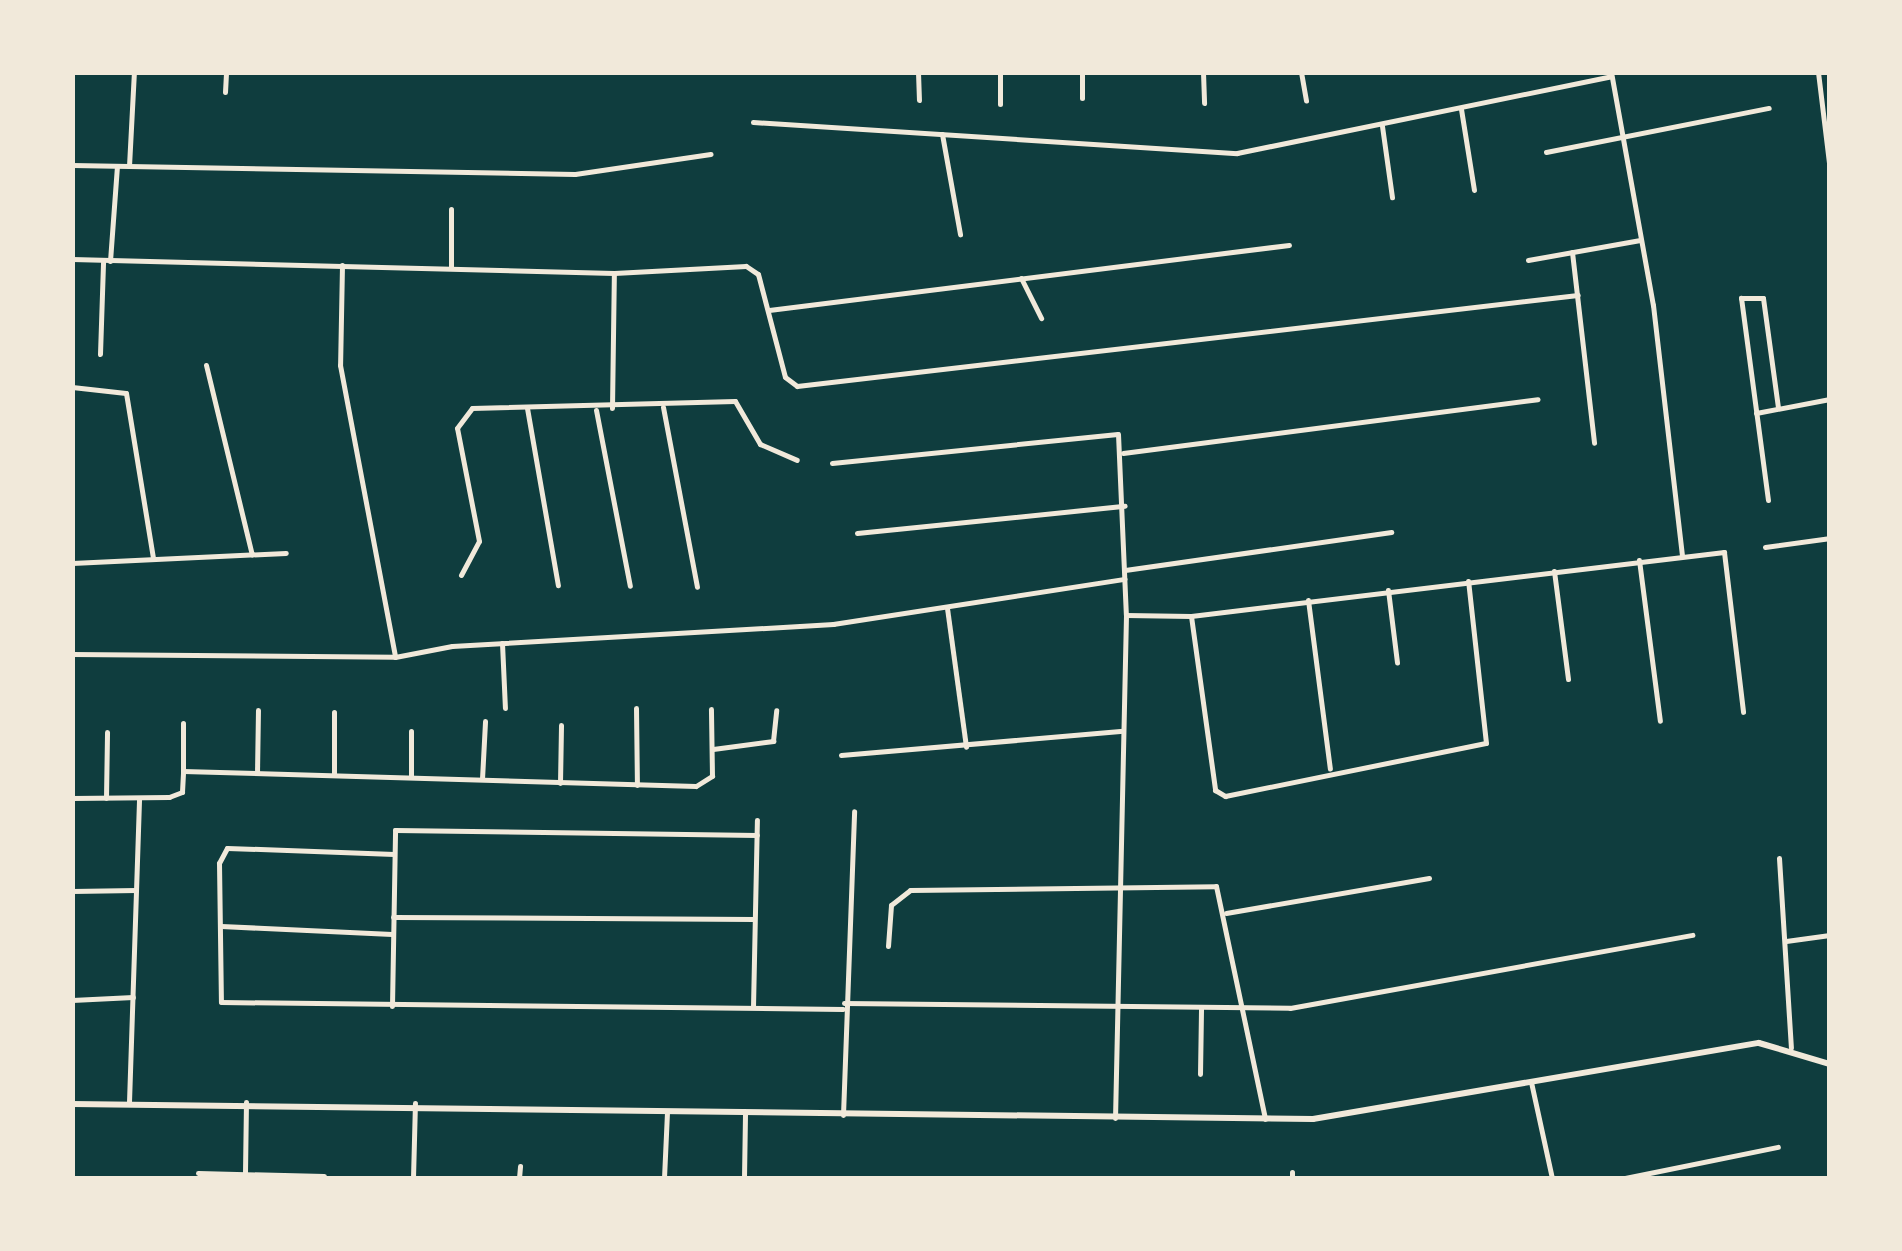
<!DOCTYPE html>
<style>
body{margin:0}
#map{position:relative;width:1902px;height:1251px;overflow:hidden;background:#0f3d3e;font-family:Cabin,sans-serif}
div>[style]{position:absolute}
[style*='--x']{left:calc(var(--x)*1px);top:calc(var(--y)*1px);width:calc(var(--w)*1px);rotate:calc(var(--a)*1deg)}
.minor>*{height:5px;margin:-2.5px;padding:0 2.5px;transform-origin:2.5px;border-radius:2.5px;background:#f1e9da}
.tertiary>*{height:6px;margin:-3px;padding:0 3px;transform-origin:3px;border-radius:3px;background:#f1e9da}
span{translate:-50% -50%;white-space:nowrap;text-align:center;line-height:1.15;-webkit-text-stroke:9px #f1e9da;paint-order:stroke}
.frame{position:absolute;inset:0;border:75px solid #f1e9da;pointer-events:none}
</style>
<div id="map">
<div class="minor">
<i style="--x:918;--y:72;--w:28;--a:88"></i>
<i style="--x:1082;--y:72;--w:26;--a:90"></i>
<i style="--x:1203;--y:72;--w:31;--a:88"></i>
<i style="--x:1301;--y:72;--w:29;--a:80"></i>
<i style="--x:1611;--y:72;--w:237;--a:79.8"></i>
<i style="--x:1653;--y:305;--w:252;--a:83.4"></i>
<i style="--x:1818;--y:72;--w:100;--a:83.1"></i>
<i style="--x:225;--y:92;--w:20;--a:-87"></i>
<i style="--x:1000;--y:104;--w:32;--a:-90"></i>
<i style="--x:1461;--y:109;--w:82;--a:80.9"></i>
<i style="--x:753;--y:122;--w:485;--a:3.7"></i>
<i style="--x:1237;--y:153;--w:382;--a:-11.6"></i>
<i style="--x:1382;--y:126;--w:72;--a:82"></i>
<i style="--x:942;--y:134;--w:102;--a:79.8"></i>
<i style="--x:1546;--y:152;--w:227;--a:-11.2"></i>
<i style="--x:72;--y:165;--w:503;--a:1.03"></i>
<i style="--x:575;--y:174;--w:137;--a:-8.4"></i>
<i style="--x:129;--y:166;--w:94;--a:-87"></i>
<i style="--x:1572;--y:252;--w:192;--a:83.4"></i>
<i style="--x:72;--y:259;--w:542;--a:1.48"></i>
<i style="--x:614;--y:273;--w:132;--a:-3"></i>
<i style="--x:746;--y:266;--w:14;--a:34"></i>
<i style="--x:758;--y:274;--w:106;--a:75.3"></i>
<i style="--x:785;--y:377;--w:15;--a:37"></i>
<i style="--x:797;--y:386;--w:786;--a:-6.65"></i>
<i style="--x:1528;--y:260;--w:114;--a:-10.1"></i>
<i style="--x:110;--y:261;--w:95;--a:-85.8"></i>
<i style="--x:342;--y:265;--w:100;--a:91.1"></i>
<i style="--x:340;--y:365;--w:297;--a:79.3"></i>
<i style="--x:451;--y:268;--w:59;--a:-90"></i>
<i style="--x:1021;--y:278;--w:45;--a:63.4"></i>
<i style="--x:769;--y:310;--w:524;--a:-7.13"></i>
<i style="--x:100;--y:354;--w:92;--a:-88.1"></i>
<i style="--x:206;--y:365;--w:195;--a:76.4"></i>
<i style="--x:72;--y:387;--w:54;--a:6.3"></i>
<i style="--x:126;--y:393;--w:167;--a:80.7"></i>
<i style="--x:663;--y:407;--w:183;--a:79.3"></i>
<i style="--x:527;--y:408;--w:180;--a:80.1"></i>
<i style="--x:612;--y:408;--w:135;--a:-89.2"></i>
<i style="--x:596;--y:410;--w:179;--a:79.1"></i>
<i style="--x:1756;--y:413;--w:75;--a:-10.7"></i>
<i style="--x:1123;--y:453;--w:418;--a:-7.4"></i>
<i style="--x:832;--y:463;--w:287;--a:-5.8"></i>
<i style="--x:1118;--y:434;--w:181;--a:87.5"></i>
<i style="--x:1126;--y:615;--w:503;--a:91.25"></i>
<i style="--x:1768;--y:500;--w:204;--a:-97.6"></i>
<i style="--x:1741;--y:298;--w:22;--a:0"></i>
<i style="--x:1763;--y:298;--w:111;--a:82.2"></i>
<i style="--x:857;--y:533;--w:269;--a:-5.8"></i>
<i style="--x:1765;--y:547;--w:66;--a:-7.9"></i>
<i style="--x:1639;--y:560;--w:162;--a:82.6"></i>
<i style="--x:72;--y:563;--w:214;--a:-2.7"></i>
<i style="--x:1125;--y:570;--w:269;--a:-8.1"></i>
<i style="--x:1554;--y:571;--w:109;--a:82.6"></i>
<i style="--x:461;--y:575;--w:38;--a:-62"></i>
<i style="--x:479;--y:541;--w:115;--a:-101"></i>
<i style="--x:457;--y:428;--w:25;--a:-53"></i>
<i style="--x:472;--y:408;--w:263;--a:-1.5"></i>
<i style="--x:735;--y:401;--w:50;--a:59.8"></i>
<i style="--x:760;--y:444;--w:40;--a:23.4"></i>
<i style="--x:1388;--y:590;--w:73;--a:82.9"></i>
<i style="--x:1308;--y:600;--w:170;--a:82.6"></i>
<i style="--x:947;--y:608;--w:140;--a:82.2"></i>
<i style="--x:1126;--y:615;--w:65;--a:0.9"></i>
<i style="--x:1191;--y:616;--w:537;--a:-6.85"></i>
<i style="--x:1724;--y:552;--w:161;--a:83.2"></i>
<i style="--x:1191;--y:616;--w:176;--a:82.1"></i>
<i style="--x:1215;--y:790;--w:12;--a:31"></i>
<i style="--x:1225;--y:796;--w:266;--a:-11.5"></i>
<i style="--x:1486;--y:743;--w:163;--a:-96.3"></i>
<i style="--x:502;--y:643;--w:65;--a:87.4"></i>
<i style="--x:72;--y:654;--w:323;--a:0.5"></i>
<i style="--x:395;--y:657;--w:58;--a:-10.9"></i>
<i style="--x:452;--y:646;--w:382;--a:-3.3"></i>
<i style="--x:833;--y:624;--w:295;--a:-8.8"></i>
<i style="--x:636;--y:708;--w:77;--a:89.3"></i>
<i style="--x:411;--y:731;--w:45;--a:90"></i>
<i style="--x:713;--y:749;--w:61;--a:-7.6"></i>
<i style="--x:773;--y:741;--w:31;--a:-84"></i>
<i style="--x:841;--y:755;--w:283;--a:-4.9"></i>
<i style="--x:183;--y:771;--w:48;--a:-90"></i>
<i style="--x:257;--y:773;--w:63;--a:-89.1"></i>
<i style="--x:334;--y:773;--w:61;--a:-90"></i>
<i style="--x:482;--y:779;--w:58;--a:-87"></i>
<i style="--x:560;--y:783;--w:58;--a:-89"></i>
<i style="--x:72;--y:798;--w:97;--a:-0.6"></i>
<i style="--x:169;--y:797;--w:14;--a:-21"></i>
<i style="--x:182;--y:792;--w:21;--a:-87"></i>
<i style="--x:183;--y:771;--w:513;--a:1.67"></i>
<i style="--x:696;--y:786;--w:19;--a:-32"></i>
<i style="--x:712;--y:776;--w:67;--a:-90.9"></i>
<i style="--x:106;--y:798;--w:66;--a:-89.1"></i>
<i style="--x:394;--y:854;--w:167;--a:-177.9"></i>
<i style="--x:227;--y:848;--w:17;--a:118"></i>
<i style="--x:219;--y:863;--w:139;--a:89.2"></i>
<i style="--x:221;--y:1002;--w:622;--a:0.64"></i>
<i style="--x:1779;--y:858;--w:190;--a:86.4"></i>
<i style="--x:72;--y:891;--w:64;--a:-0.9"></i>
<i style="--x:1226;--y:913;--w:206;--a:-9.8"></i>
<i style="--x:393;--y:917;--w:361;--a:0.3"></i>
<i style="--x:221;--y:926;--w:171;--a:2.7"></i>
<i style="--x:1786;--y:941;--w:44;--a:-7.8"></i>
<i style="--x:888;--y:946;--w:41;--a:-85.8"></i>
<i style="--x:891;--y:905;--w:24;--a:-38"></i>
<i style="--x:910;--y:890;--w:306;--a:-0.7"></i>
<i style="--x:1216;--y:886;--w:238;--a:78.1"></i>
<i style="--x:72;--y:1000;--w:61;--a:-2.8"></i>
<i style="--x:844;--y:1003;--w:446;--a:0.6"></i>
<i style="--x:1290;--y:1008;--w:409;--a:-10.3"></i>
<i style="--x:392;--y:1006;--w:176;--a:-89"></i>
<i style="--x:395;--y:830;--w:362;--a:0.8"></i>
<i style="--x:753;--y:1007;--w:187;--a:-88.8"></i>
<i style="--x:1200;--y:1074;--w:67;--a:-89.1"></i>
<i style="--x:1531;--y:1082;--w:98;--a:77.7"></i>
<i style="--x:129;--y:1102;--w:304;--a:-88.1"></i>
<i style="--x:843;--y:1115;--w:304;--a:-87.9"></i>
<i style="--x:1292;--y:1172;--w:6;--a:90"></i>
<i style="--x:198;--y:1173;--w:126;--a:1.4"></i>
<i style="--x:245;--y:1173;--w:71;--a:-89.2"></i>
<i style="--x:413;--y:1178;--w:75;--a:-88.5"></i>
<i style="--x:519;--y:1178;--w:12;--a:-85"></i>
<i style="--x:664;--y:1178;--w:66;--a:-87.4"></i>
<i style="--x:744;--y:1178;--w:65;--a:-89.1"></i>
<i style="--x:1625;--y:1178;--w:156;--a:-11.5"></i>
</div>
<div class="tertiary">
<i style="--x:72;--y:1104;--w:1241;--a:0.69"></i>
<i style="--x:1313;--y:1119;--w:452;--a:-9.7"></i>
<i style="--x:1759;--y:1043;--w:74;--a:16.5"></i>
</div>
<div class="frame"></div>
</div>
